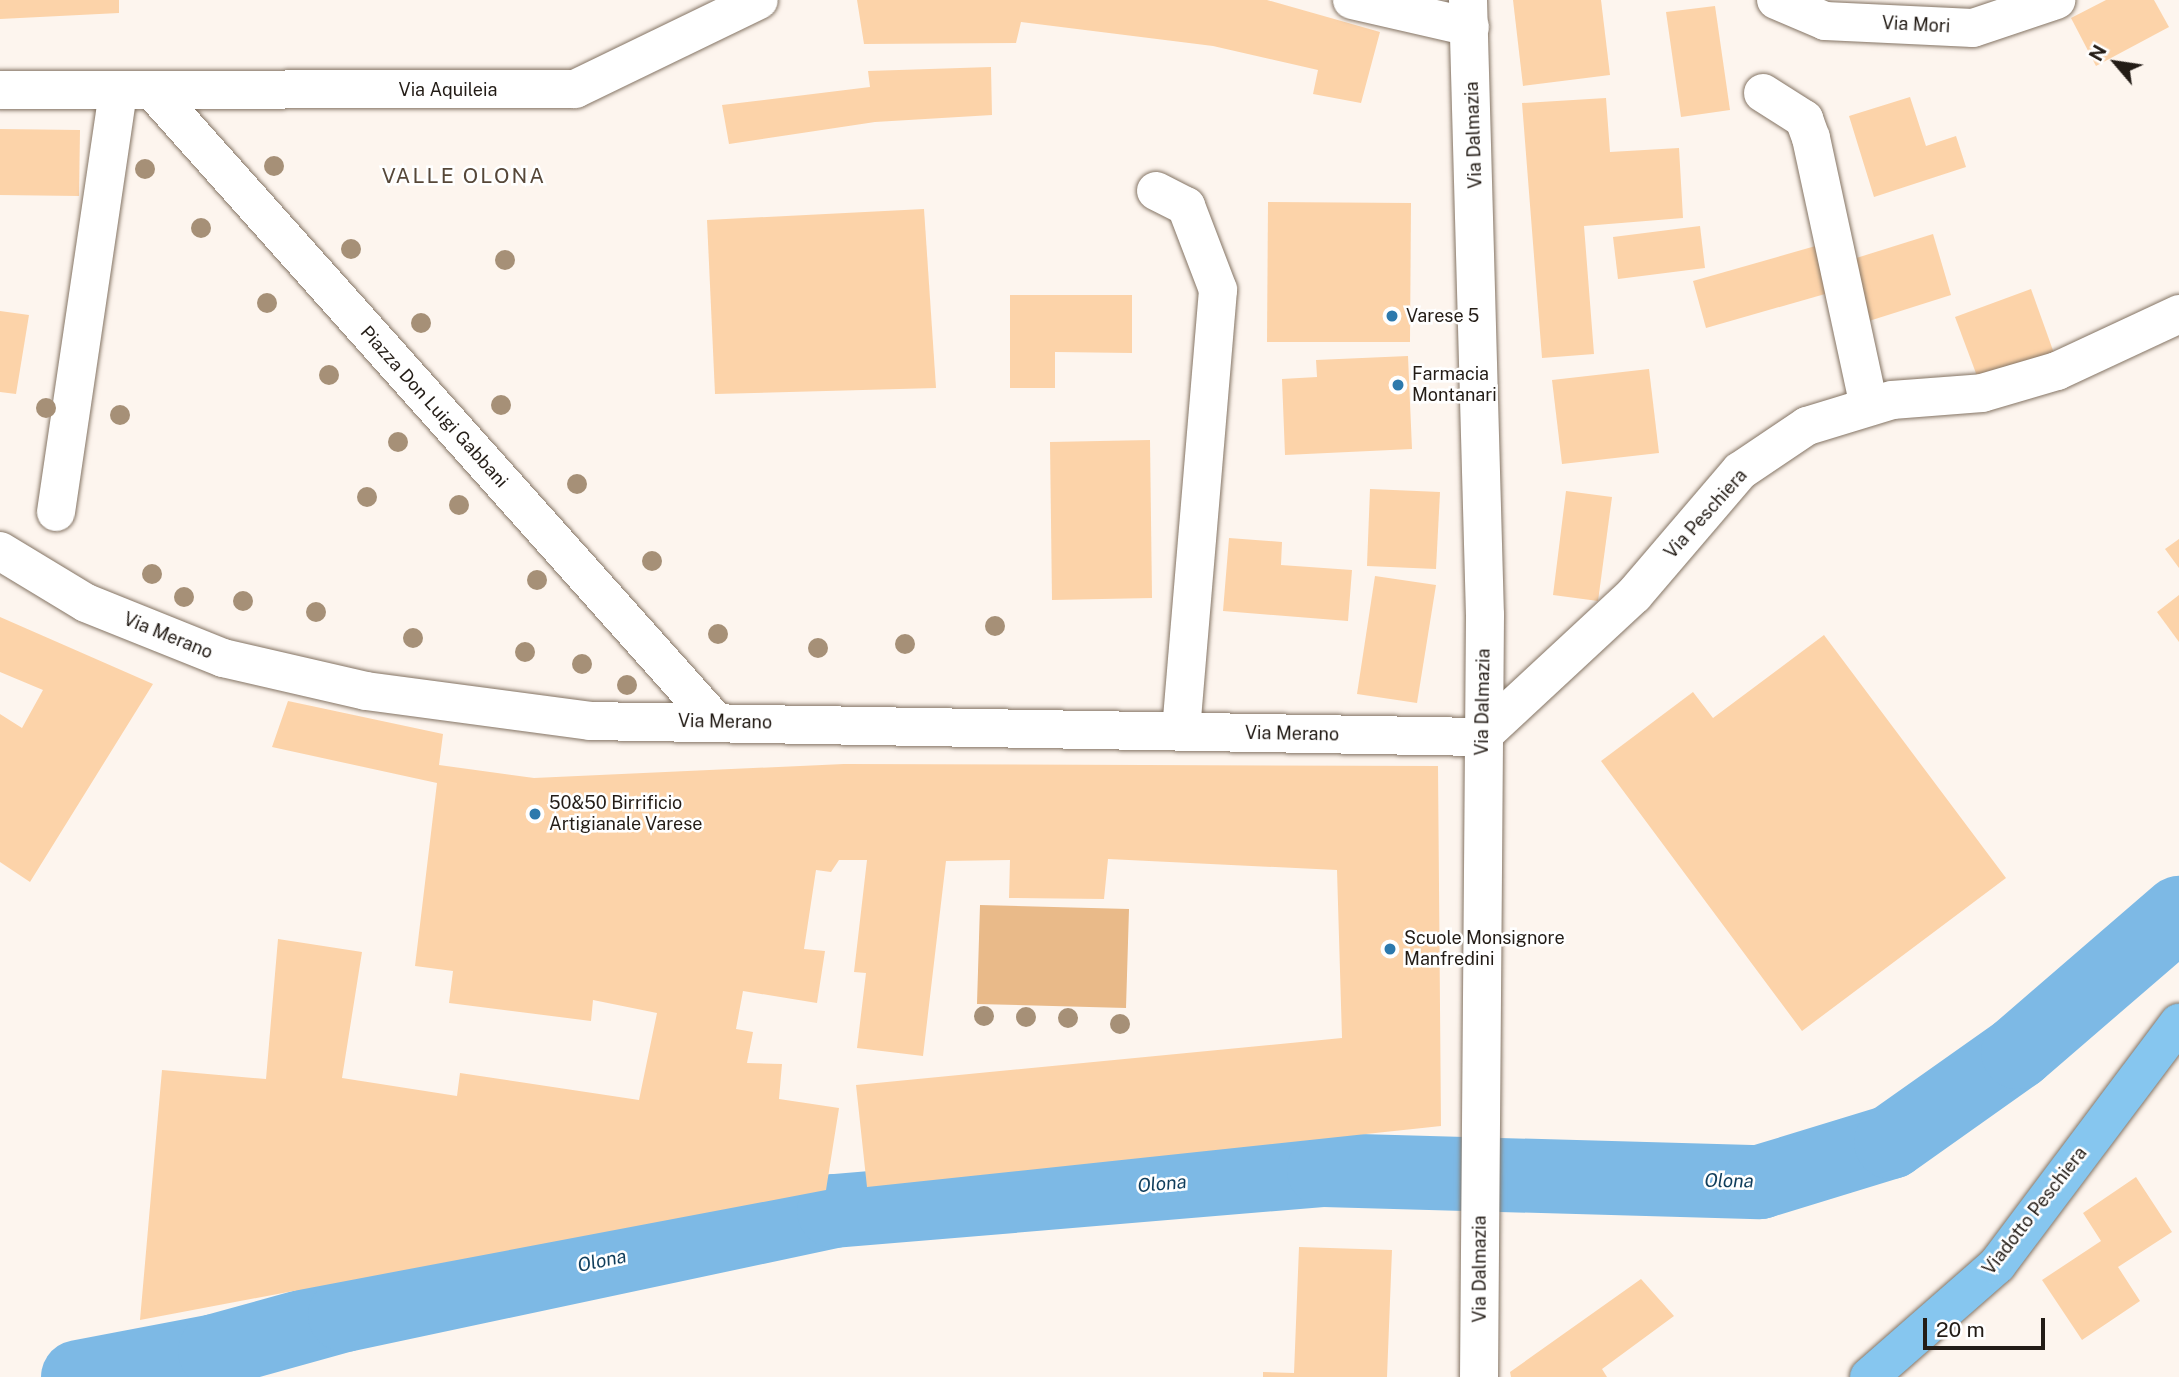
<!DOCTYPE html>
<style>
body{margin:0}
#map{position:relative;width:2179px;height:1377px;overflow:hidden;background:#fdf5ee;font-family:"Public Sans",sans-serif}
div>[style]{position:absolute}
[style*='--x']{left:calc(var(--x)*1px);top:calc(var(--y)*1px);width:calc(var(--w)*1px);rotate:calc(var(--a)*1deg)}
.green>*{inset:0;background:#e9ba89}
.river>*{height:74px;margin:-37px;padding:0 37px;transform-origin:37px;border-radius:37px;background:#7db9e5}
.building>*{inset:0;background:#fcd3a9}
.roads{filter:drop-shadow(0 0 2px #847464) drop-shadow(0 0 2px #847464)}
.minor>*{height:38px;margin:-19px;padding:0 19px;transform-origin:19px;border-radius:19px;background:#fff}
.major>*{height:38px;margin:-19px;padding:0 19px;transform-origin:19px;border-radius:19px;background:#86c6ef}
.trees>*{width:20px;height:20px;margin:-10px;border-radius:50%;background:#a69077}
.dots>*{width:19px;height:19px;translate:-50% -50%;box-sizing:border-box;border:4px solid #fff;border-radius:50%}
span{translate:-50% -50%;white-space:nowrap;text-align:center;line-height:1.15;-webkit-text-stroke:5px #fff;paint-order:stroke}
.street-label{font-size:18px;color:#231c16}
.poi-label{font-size:18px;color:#231c16}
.left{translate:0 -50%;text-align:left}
.water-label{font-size:19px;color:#103e5c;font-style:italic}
.quarter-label{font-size:21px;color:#564738;letter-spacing:2px}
.north{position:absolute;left:2081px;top:28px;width:70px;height:70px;-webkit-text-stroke:5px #fff;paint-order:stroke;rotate:299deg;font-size:19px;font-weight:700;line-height:28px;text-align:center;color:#231c16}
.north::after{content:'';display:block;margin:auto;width:24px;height:32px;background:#231c16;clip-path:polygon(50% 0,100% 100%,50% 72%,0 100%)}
.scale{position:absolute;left:1923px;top:1318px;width:122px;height:32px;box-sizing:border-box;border:4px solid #231c16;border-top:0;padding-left:9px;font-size:21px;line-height:24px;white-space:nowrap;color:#231c16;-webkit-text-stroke:5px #fff;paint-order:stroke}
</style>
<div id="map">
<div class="green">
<i style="clip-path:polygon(980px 905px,1129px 909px,1126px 1008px,977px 1004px)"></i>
</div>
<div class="river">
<i style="--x:78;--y:1377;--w:139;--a:-10.7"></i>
<i style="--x:215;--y:1351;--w:135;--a:-15.5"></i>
<i style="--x:345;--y:1315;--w:500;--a:-12"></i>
<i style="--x:834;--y:1211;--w:492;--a:-4.8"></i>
<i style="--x:1324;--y:1170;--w:436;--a:1.6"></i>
<i style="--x:1760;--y:1182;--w:137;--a:-17"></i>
<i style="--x:1891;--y:1142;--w:156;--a:-35.3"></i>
<i style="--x:2018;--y:1052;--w:213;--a:-40.8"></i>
</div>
<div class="building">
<i style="clip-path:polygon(0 0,119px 0,119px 13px,0 19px)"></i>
<i style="clip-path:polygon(857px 0,1267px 0,1380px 32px,1361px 103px,1313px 94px,1318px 70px,1213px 46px,1021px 22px,1016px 43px,864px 44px)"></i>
<i style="clip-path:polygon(1513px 0,1601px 0,1610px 75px,1523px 86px)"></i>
<i style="clip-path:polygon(2106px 0,2154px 0,2169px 27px,2096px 66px,2071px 18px)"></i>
<i style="clip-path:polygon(1715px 6px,1730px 110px,1681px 117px,1666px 12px)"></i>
<i style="clip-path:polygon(991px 67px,992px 115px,875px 122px,729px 144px,722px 105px,870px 87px,868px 71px)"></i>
<i style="clip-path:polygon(1910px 97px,1926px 146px,1956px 136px,1966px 167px,1874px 197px,1849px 116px)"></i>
<i style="clip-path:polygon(1606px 98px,1610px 152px,1679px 148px,1683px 218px,1584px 226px,1594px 354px,1542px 358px,1522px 103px)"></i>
<i style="clip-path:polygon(0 129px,80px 130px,79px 196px,0 195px)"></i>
<i style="clip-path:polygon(1268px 202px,1411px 203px,1410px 342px,1267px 342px)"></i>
<i style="clip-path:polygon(924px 209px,936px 388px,715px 394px,707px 220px)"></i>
<i style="clip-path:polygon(1700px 226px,1705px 268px,1618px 279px,1613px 237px)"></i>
<i style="clip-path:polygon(1933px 234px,1951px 295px,1869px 321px,1850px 260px)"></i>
<i style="clip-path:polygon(1819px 245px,1832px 292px,1706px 328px,1693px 281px)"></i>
<i style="clip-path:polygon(2031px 289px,2055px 356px,1980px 384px,1955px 317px)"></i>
<i style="clip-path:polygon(1010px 295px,1132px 295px,1132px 353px,1055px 352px,1055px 388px,1010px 388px)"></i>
<i style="clip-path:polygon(0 311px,29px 315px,16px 394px,0 392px)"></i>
<i style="clip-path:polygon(1408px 356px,1412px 449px,1285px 455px,1282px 379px,1317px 377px,1316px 360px)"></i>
<i style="clip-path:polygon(1649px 369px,1659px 453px,1562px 464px,1552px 380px)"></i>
<i style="clip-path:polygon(1150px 440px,1152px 598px,1052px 600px,1050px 442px)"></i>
<i style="clip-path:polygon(1370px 489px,1440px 492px,1436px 569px,1367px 566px)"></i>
<i style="clip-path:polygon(1566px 491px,1612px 497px,1598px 601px,1553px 595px)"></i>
<i style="clip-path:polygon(1229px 538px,1282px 542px,1281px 565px,1352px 570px,1348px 621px,1223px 611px)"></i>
<i style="clip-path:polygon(2179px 539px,2179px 568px,2165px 549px)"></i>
<i style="clip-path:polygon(1375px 576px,1436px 585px,1417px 703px,1357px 694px)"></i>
<i style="clip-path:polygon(2179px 595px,2179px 642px,2157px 612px)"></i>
<i style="clip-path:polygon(0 617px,153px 684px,30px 882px,0 862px,0 714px,22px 728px,43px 690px,0 672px)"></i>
<i style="clip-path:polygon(1824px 635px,2006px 878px,1802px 1031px,1601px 761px,1693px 692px,1713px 718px)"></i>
<i style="clip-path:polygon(288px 701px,443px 734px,439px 765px,534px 778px,844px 764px,1438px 766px,1441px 1126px,867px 1187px,856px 1085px,1342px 1038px,1337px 870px,1108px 859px,1104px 899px,1009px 898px,1010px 860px,946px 861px,923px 1056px,857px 1048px,866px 973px,854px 972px,867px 860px,839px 860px,831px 872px,816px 870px,804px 949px,825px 951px,817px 1003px,743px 991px,736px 1029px,753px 1032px,747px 1063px,782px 1064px,779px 1099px,839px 1108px,826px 1190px,140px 1320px,162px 1070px,266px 1079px,278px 939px,362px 952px,342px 1078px,457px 1096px,460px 1073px,639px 1100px,657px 1013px,593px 1000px,591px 1021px,449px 1003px,453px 971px,415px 966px,437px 783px,272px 747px)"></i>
<i style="clip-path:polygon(2136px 1177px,2172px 1232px,2118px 1267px,2140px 1301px,2082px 1340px,2042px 1280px,2101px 1241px,2083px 1213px)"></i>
<i style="clip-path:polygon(1299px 1247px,1392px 1250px,1387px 1377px,1263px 1377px,1263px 1372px,1294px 1373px)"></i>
<i style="clip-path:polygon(1641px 1279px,1674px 1316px,1602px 1369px,1607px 1377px,1511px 1377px,1510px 1372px)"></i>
</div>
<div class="roads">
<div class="minor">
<i style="--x:1352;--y:0;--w:121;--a:12.9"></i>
<i style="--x:1468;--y:0;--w:615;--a:88.42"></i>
<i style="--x:1485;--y:615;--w:762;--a:90.45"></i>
<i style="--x:1776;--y:0;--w:53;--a:23.2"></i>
<i style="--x:1825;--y:21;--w:148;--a:2.7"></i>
<i style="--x:1973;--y:28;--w:88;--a:-18.6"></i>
<i style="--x:0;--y:90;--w:575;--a:-0.1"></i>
<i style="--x:575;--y:89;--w:204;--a:-25.8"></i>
<i style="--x:154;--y:92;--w:843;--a:48.27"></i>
<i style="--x:1763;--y:93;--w:49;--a:32.4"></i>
<i style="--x:1804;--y:119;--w:20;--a:70"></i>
<i style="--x:1811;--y:138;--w:274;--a:77.8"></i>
<i style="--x:1156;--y:191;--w:34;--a:27"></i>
<i style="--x:1186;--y:206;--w:90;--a:69.1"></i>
<i style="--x:1218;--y:290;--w:443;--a:94.8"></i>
<i style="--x:56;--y:512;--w:426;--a:-81.6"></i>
<i style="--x:0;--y:551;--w:100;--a:31.2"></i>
<i style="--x:86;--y:603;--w:148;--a:21.9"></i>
<i style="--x:223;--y:658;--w:147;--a:13"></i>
<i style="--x:366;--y:691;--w:226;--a:7.6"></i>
<i style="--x:590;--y:721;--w:891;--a:1.03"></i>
<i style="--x:1481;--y:737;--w:209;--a:-42.9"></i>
<i style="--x:1634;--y:595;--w:163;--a:-49.5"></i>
<i style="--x:1740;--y:471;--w:81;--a:-33.9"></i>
<i style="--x:1807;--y:426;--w:89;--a:-17"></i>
<i style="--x:1892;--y:400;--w:90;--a:-4.4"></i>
<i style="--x:1982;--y:393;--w:78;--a:-16.3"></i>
<i style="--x:2057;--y:371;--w:135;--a:-25"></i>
</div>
<div class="major">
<i style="--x:1869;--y:1377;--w:170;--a:-41.2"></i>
<i style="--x:1997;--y:1265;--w:303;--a:-53.1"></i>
</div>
</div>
<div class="trees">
<i style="left:274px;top:166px"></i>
<i style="left:145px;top:169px"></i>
<i style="left:201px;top:228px"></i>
<i style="left:351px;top:249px"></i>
<i style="left:505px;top:260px"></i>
<i style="left:267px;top:303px"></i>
<i style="left:421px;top:323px"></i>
<i style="left:329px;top:375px"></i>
<i style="left:501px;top:405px"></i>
<i style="left:46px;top:408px"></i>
<i style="left:120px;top:415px"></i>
<i style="left:398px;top:442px"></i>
<i style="left:577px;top:484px"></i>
<i style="left:367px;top:497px"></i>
<i style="left:459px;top:505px"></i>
<i style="left:652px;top:561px"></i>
<i style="left:152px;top:574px"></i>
<i style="left:537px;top:580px"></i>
<i style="left:184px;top:597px"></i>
<i style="left:243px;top:601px"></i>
<i style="left:316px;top:612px"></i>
<i style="left:995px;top:626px"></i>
<i style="left:718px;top:634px"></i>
<i style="left:413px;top:638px"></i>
<i style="left:905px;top:644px"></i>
<i style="left:818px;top:648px"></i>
<i style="left:525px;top:652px"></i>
<i style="left:582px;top:664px"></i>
<i style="left:627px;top:685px"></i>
<i style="left:984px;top:1016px"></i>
<i style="left:1026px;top:1017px"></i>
<i style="left:1068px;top:1018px"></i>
<i style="left:1120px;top:1024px"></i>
</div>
<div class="dots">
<i style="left:1392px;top:316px;background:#2d79ac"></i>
<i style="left:1398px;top:385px;background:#2d79ac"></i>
<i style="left:535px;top:814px;background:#2d79ac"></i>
<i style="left:1390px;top:949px;background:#2d79ac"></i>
</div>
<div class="street-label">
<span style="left:1916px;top:25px;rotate:3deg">Via Mori</span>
<span style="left:448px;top:90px">Via Aquileia</span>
<span style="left:1474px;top:135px;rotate:-92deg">Via Dalmazia</span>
<span style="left:434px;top:407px;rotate:48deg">Piazza Don Luigi Gabbani</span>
<span style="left:1706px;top:514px;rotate:-48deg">Via Peschiera</span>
<span style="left:168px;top:636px;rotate:22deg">Via Merano</span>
<span style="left:1483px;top:702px;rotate:-89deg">Via Dalmazia</span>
<span style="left:725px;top:722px;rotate:1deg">Via Merano</span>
<span style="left:1292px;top:734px;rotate:1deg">Via Merano</span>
<span style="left:2035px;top:1211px;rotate:-52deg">Viadotto Peschiera</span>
<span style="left:1480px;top:1269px;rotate:-90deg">Via Dalmazia</span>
</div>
<div class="poi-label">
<span class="left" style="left:1406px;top:316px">Varese 5</span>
<span class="left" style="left:1412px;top:385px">Farmacia<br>Montanari</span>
<span class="left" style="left:549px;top:814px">50&amp;50 Birrificio<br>Artigianale Varese</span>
<span class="left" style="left:1404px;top:949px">Scuole Monsignore<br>Manfredini</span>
</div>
<div class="water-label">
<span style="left:1729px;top:1181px;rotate:1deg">Olona</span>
<span style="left:1162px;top:1184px;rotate:-5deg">Olona</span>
<span style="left:602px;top:1261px;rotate:-12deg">Olona</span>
</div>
<div class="quarter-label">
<span style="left:464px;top:176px">VALLE OLONA</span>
</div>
<div class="north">N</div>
<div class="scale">20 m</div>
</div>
